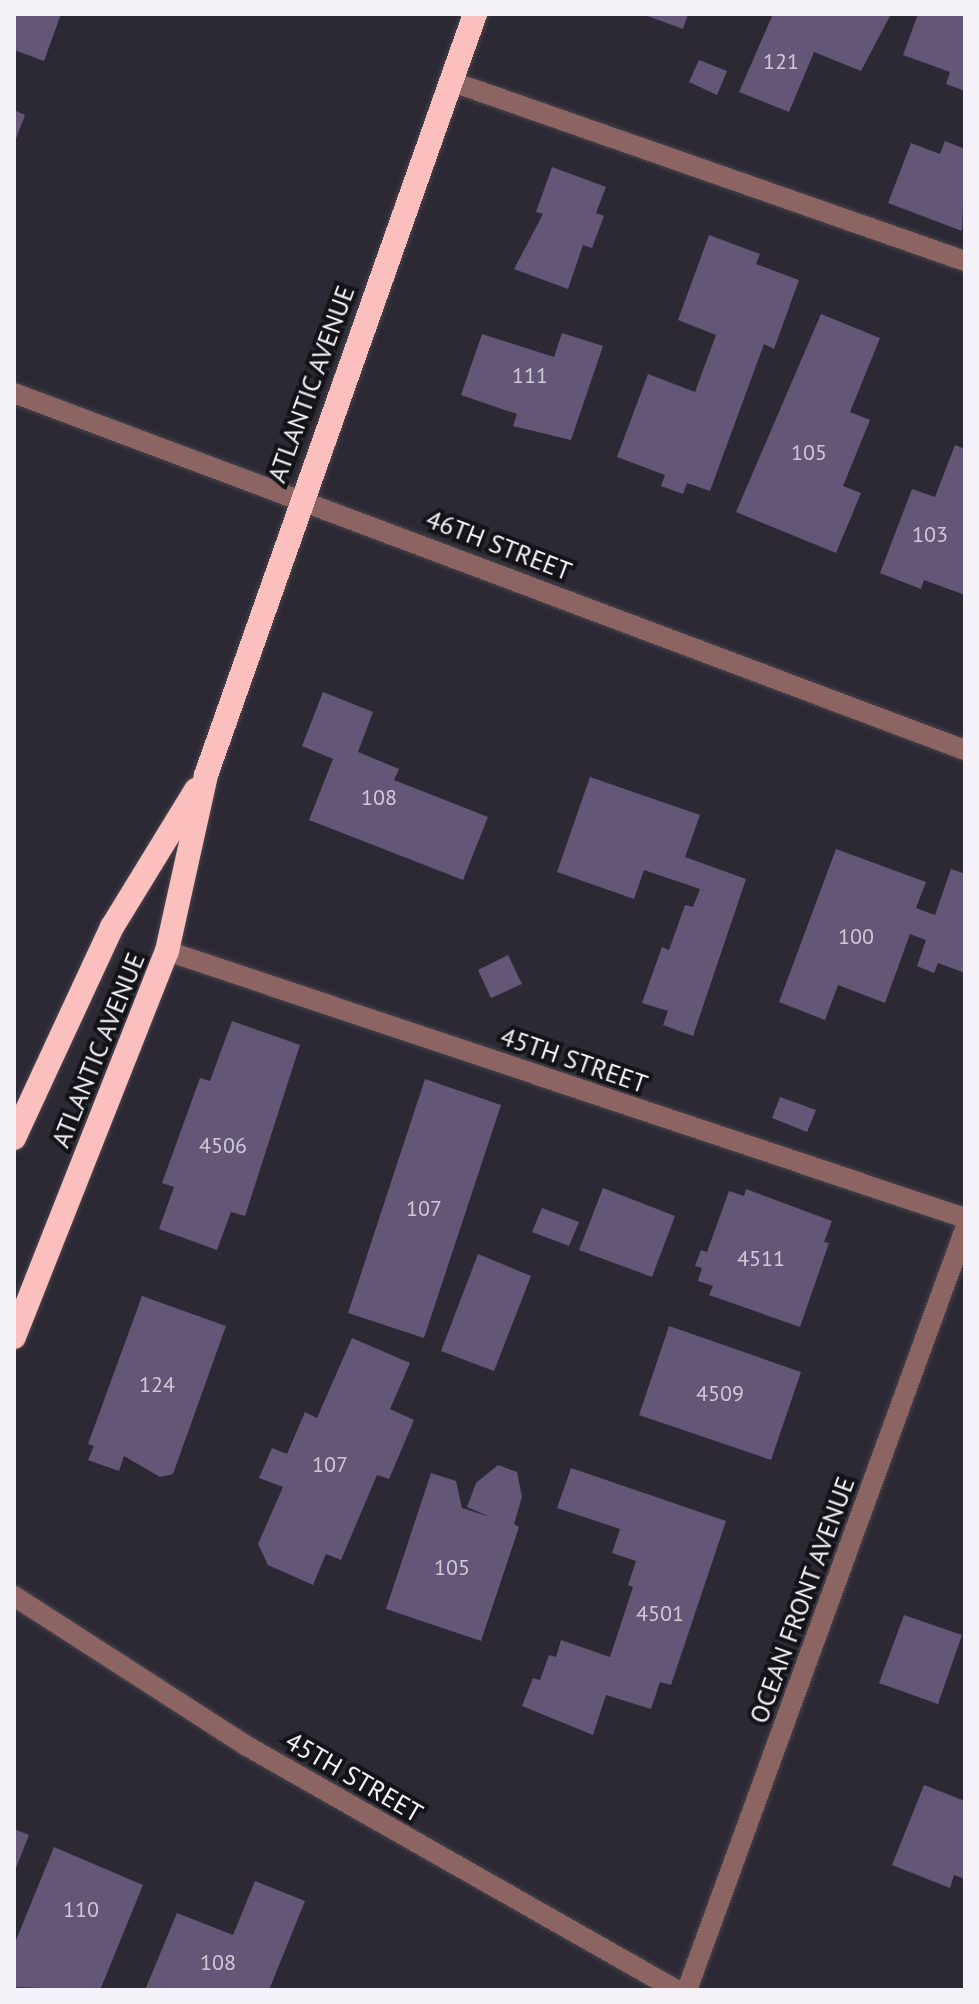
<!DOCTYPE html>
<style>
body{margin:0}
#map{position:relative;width:979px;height:2004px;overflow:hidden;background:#2d2934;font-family:"PT Sans",sans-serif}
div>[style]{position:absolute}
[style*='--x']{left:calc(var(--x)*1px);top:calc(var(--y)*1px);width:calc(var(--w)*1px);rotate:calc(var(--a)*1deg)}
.building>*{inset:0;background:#635677}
.roads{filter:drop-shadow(0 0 2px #49454f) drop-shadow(0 0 2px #49454f)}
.lane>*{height:20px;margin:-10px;padding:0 10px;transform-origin:10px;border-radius:10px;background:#8c6563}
.street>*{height:20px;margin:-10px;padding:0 10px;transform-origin:10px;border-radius:10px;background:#8c6563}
.highway>*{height:24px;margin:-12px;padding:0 12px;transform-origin:12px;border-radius:12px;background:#fbc0bd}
span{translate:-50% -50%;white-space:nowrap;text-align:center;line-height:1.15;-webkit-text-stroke:8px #141318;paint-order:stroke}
.number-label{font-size:22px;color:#d0cad8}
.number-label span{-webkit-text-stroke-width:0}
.street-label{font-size:26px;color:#f4f1f8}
.frame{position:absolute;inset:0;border:16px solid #f4f1f8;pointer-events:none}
</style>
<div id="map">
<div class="building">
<i style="clip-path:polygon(14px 14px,61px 14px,44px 61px,14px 50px)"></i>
<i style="clip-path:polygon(642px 14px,688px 14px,683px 29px)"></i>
<i style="clip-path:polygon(773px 14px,891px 14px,861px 71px,814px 52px,789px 112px,739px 92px)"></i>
<i style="clip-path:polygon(918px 14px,965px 14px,965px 91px,946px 84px,950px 72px,903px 55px)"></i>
<i style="clip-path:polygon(699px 60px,727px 71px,717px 95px,689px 82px)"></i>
<i style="clip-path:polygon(14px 110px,25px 115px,14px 144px)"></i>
<i style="clip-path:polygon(945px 141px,965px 149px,962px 231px,888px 203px,911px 143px,940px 154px)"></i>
<i style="clip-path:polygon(552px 167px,606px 187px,596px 213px,604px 216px,592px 248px,583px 245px,568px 289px,514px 269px,543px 214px,536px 212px)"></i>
<i style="clip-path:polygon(709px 235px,760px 254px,756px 264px,799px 280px,774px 349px,764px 344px,710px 491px,687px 483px,683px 494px,661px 486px,665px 475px,617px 457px,648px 374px,695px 392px,716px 335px,678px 320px)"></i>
<i style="clip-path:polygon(821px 314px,880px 338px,850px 412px,870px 420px,843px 486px,861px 493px,836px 553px,736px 512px)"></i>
<i style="clip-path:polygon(562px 333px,603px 346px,571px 440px,513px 426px,517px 414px,461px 395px,482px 334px,554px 357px)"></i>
<i style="clip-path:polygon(955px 445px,965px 449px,965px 595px,924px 580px,921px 589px,880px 573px,912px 489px,935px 497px)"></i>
<i style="clip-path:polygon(323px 692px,373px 712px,358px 752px,399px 769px,394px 780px,488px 817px,463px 880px,309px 820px,333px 759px,302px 746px)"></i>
<i style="clip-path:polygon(590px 777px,700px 815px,685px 857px,746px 879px,693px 1036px,663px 1025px,668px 1011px,642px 1003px,662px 947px,669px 950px,685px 905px,693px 907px,700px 889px,644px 870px,634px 899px,557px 872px)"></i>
<i style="clip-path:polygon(836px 849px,926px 882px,916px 908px,935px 915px,951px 869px,965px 874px,965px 973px,938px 963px,934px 973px,917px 966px,926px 940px,910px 934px,885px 1003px,838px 985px,825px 1020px,779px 1002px)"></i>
<i style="clip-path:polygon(508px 955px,522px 984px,491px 998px,478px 970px)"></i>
<i style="clip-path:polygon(232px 1021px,300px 1045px,245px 1216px,231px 1212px,217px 1250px,159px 1229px,174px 1187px,162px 1183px,200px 1078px,210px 1081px)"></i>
<i style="clip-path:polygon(425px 1079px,501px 1105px,424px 1338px,348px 1313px)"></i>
<i style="clip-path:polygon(780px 1097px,816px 1110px,807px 1132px,772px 1118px)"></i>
<i style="clip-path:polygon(603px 1188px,675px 1216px,652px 1277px,579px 1250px)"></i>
<i style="clip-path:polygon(746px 1189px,832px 1221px,824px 1242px,829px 1243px,800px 1327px,709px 1295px,713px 1286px,698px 1281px,702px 1268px,695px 1266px,701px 1250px,707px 1252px,729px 1191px,744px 1196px)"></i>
<i style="clip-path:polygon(542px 1208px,579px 1222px,569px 1246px,532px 1232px)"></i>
<i style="clip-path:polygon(478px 1254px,531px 1276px,494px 1371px,441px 1351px)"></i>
<i style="clip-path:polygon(142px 1296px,226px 1326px,173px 1474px,160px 1477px,124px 1456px,119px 1471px,88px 1460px,94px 1446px,88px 1444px)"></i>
<i style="clip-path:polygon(669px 1326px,801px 1372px,771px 1460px,639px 1415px)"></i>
<i style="clip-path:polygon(352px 1338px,410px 1363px,390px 1409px,414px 1420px,389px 1479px,377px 1475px,341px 1560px,326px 1554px,313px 1585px,268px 1565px,258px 1544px,283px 1487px,259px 1478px,272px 1448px,287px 1454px,305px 1412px,317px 1418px)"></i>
<i style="clip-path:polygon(498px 1465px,517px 1472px,522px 1497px,514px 1524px,519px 1527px,481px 1641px,386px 1609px,431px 1473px,456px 1481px,462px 1508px,490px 1517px,467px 1507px,476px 1483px)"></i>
<i style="clip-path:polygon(571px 1468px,726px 1521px,671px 1685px,660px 1682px,651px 1709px,606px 1695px,593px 1735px,522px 1706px,533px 1678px,540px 1680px,549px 1655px,556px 1657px,561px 1640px,610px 1657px,633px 1587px,628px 1585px,636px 1561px,612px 1553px,620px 1529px,557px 1508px)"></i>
<i style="clip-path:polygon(904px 1615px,962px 1635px,938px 1704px,879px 1683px)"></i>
<i style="clip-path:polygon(924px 1785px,965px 1801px,965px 1879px,954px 1875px,950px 1888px,892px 1865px)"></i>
<i style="clip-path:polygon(14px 1829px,29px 1835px,14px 1873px)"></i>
<i style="clip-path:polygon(54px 1847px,143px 1885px,100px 1990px,14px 1987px,14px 1945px)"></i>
<i style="clip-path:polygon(255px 1881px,305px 1901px,269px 1990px,145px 1990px,177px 1913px,233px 1935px)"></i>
</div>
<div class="roads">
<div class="lane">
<i style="--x:450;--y:81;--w:546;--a:19.27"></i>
</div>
<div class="street">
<i style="--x:14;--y:393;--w:1016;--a:20.58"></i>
<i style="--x:167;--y:951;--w:841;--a:18.5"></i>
<i style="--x:14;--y:1596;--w:275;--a:32.8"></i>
<i style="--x:245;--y:1745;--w:497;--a:29.6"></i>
<i style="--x:687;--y:1990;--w:810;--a:-69.93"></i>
</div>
<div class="highway">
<i style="--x:14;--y:1138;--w:233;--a:-65.1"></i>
<i style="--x:112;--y:927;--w:161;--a:-58.5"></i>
<i style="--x:14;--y:1337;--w:415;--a:-68.4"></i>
<i style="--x:167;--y:951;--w:180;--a:-77.5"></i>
<i style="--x:206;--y:775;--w:807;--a:-70.53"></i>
</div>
</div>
<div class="number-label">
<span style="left:781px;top:62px">121</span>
<span style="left:530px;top:376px">111</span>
<span style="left:809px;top:453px">105</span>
<span style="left:930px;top:535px">103</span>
<span style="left:379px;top:798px">108</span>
<span style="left:856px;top:937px">100</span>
<span style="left:223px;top:1146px">4506</span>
<span style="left:424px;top:1209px">107</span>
<span style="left:761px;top:1259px">4511</span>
<span style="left:157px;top:1385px">124</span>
<span style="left:720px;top:1394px">4509</span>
<span style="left:330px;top:1465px">107</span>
<span style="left:452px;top:1568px">105</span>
<span style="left:660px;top:1614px">4501</span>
<span style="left:81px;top:1910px">110</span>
<span style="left:218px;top:1963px">108</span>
</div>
<div class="street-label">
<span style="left:311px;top:384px;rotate:-70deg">ATLANTIC AVENUE</span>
<span style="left:499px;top:545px;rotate:21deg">46TH STREET</span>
<span style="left:98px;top:1050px;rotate:-68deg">ATLANTIC AVENUE</span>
<span style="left:574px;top:1060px;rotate:19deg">45TH STREET</span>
<span style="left:802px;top:1600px;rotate:-70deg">OCEAN FRONT AVENUE</span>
<span style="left:354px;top:1777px;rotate:30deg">45TH STREET</span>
</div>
<div class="frame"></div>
</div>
